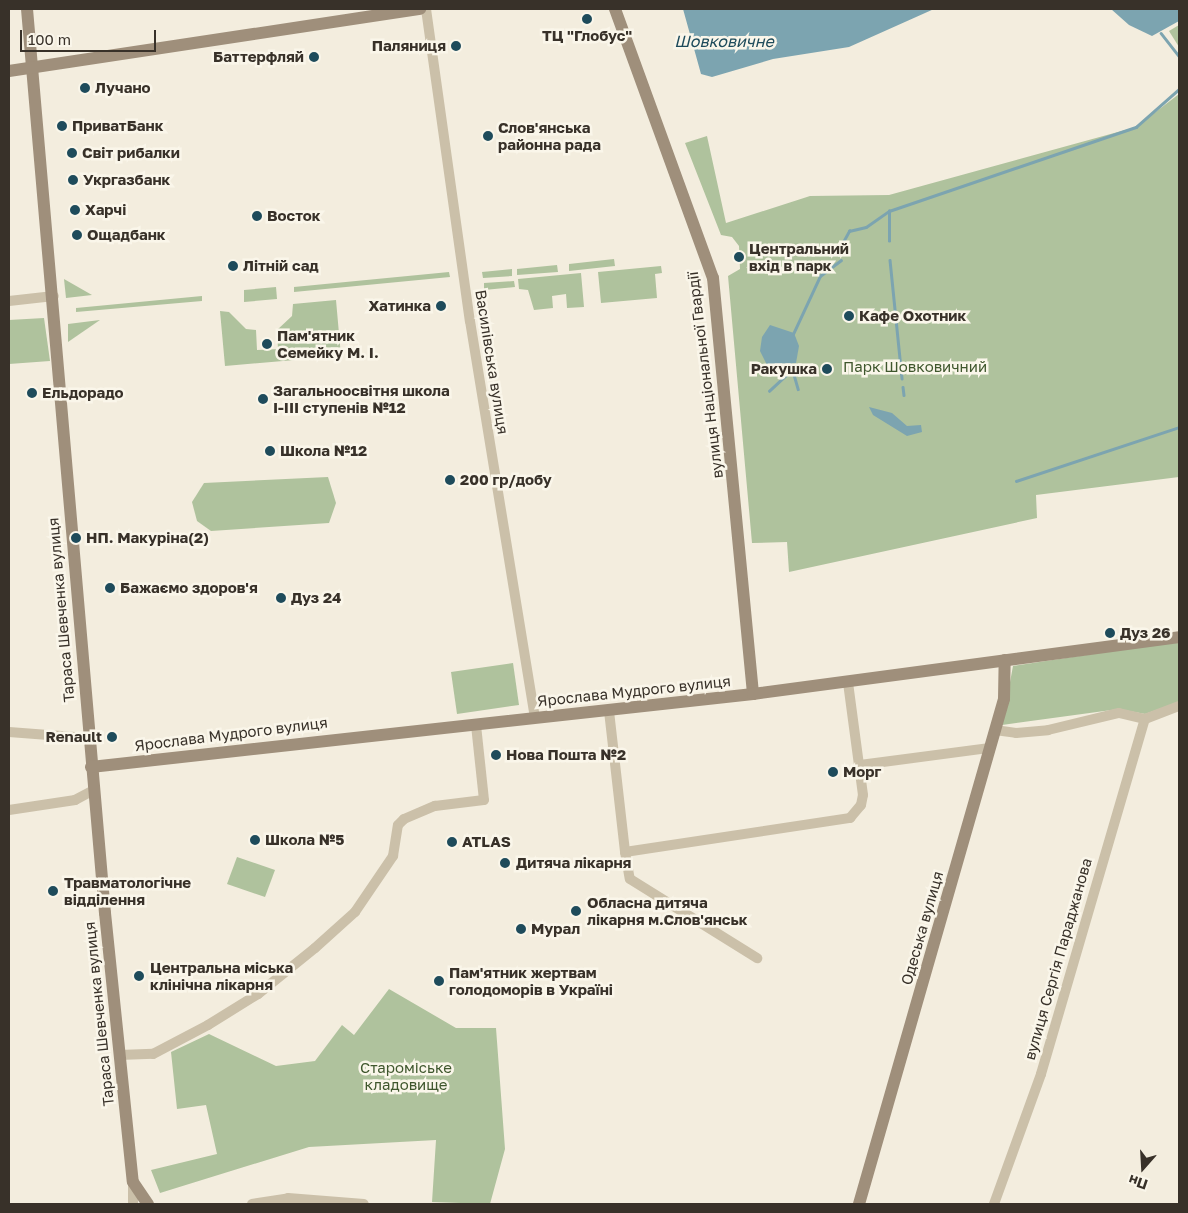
<!DOCTYPE html>
<meta charset="utf-8">
<style>
body{margin:0}
#map{position:relative;width:1188px;height:1213px;overflow:hidden;background:#f3edde;font-family:"Golos Text",sans-serif}
div>[style]{position:absolute}
[style*='--x']{left:calc(var(--x)*1px);top:calc(var(--y)*1px);width:calc(var(--w)*1px);rotate:calc(var(--a)*1deg)}
.green>*{inset:0;background:#afc29d}
.water>*{inset:0;background:#7ca4b0}
.stream>*{height:2.5px;margin:-1.25px;padding:0 1.25px;transform-origin:1.25px;border-radius:1.25px;background:#7ca4b0}
.street>*{height:10px;margin:-5px;padding:0 5px;transform-origin:5px;border-radius:5px;background:#cbc0a9}
.secondary>*{height:12px;margin:-6px;padding:0 6px;transform-origin:6px;border-radius:6px;background:#9f8f7b}
.dots>*{width:14px;height:14px;translate:-50% -50%;box-sizing:border-box;border:2px solid #faf6ea;border-radius:50%}
span{translate:-50% -50%;white-space:nowrap;text-align:center;line-height:1.15;-webkit-text-stroke:5px #faf6ea;paint-order:stroke}
.poi-label{font-size:15px;color:#383129;font-weight:700}
.right{translate:-100% -50%;text-align:right}
.left{translate:0 -50%;text-align:left}
.street-label{font-size:15px;color:#383129}
.park-label{font-size:15px;color:#3f572d}
.water-label{font-size:16px;color:#1e4b5b;font-style:italic}
.frame{position:absolute;inset:0;border:10px solid #383129;pointer-events:none}
.north{position:absolute;left:1118px;top:1143px;width:50px;height:50px;-webkit-text-stroke:4px #faf6ea;paint-order:stroke;rotate:199deg;font-size:14px;font-weight:700;line-height:20px;text-align:center;color:#383129}
.north::after{content:'';display:block;margin:auto;width:18px;height:22px;background:#383129;clip-path:polygon(50% 0,100% 100%,50% 72%,0 100%)}
.scale{position:absolute;left:20px;top:30px;width:136px;height:22px;box-sizing:border-box;border:2px solid #383129;border-top:0;padding-left:6px;font-size:15px;line-height:18px;white-space:nowrap;color:#383129;-webkit-text-stroke:4px #faf6ea;paint-order:stroke}
</style>
<div id="map">
<div class="green">
<i style="clip-path:polygon(1179px 25px,1179px 47px,1169px 31px)"></i>
<i style="clip-path:polygon(1179px 94px,1179px 477px,1036px 495px,1037px 518px,789px 572px,787px 542px,752px 543px,728px 276px,740px 269px,739px 246px,732px 237px,721px 235px,685px 143px,707px 136px,726px 223px,810px 196px,889px 195px,1136px 127px)"></i>
<i style="clip-path:polygon(614px 259px,615px 266px,569px 271px,569px 264px)"></i>
<i style="clip-path:polygon(557px 265px,558px 272px,517px 275px,517px 269px)"></i>
<i style="clip-path:polygon(661px 266px,662px 273px,655px 274px,657px 298px,601px 303px,598px 272px)"></i>
<i style="clip-path:polygon(512px 269px,512px 276px,483px 278px,482px 272px)"></i>
<i style="clip-path:polygon(449px 272px,450px 277px,294px 292px,294px 287px)"></i>
<i style="clip-path:polygon(581px 273px,584px 307px,567px 308px,566px 294px,552px 296px,553px 308px,534px 310px,528px 290px,519px 289px,518px 279px)"></i>
<i style="clip-path:polygon(64px 279px,92px 295px,66px 298px)"></i>
<i style="clip-path:polygon(514px 281px,515px 287px,484px 290px,484px 283px)"></i>
<i style="clip-path:polygon(276px 287px,277px 299px,244px 302px,244px 290px)"></i>
<i style="clip-path:polygon(202px 296px,202px 301px,76px 312px,76px 308px)"></i>
<i style="clip-path:polygon(336px 300px,341px 356px,225px 366px,220px 311px,229px 312px,246px 329px,256px 330px,257px 350px,278px 349px,277px 330px,292px 316px,293px 304px)"></i>
<i style="clip-path:polygon(44px 318px,50px 361px,9px 364px,9px 320px)"></i>
<i style="clip-path:polygon(100px 320px,68px 342px,68px 324px)"></i>
<i style="clip-path:polygon(328px 477px,336px 503px,329px 523px,211px 531px,197px 521px,192px 502px,204px 483px)"></i>
<i style="clip-path:polygon(1179px 641px,1179px 702px,1145px 714px,1119px 709px,1002px 725px,1013px 666px)"></i>
<i style="clip-path:polygon(513px 663px,519px 705px,457px 714px,451px 672px)"></i>
<i style="clip-path:polygon(237px 857px,275px 870px,265px 897px,227px 884px)"></i>
<i style="clip-path:polygon(389px 989px,456px 1028px,496px 1028px,505px 1149px,490px 1204px,432px 1202px,436px 1140px,309px 1147px,160px 1193px,151px 1170px,217px 1154px,206px 1105px,177px 1109px,171px 1052px,209px 1034px,276px 1066px,315px 1061px,342px 1025px,354px 1035px)"></i>
</div>
<div class="water">
<i style="clip-path:polygon(683px 9px,934px 9px,849px 47px,773px 59px,712px 77px,701px 74px)"></i>
<i style="clip-path:polygon(1111px 9px,1179px 9px,1179px 21px,1152px 36px,1129px 25px)"></i>
<i style="clip-path:polygon(770px 325px,794px 333px,799px 346px,796px 363px,767px 365px,760px 351px,762px 337px)"></i>
<i style="clip-path:polygon(869px 407px,892px 413px,907px 426px,921px 425px,922px 432px,907px 436px,873px 415px)"></i>
</div>
<div class="stream">
<i style="--x:1161;--y:33;--w:29;--a:52"></i>
<i style="--x:889;--y:241;--w:30;--a:-90"></i>
<i style="--x:843;--y:242;--w:13;--a:-61"></i>
<i style="--x:849;--y:231;--w:17;--a:-13"></i>
<i style="--x:866;--y:227;--w:28;--a:-35"></i>
<i style="--x:889;--y:211;--w:261;--a:-18.8"></i>
<i style="--x:1136;--y:127;--w:57;--a:-41.5"></i>
<i style="--x:890;--y:260;--w:119;--a:84.2"></i>
<i style="--x:793;--y:334;--w:64;--a:-65"></i>
<i style="--x:820;--y:276;--w:26;--a:-37"></i>
<i style="--x:791;--y:364;--w:26;--a:74"></i>
<i style="--x:903;--y:387;--w:8;--a:83"></i>
<i style="--x:769;--y:391;--w:33;--a:-43"></i>
<i style="--x:1016;--y:481;--w:172;--a:-18.3"></i>
</div>
<div class="street">
<i style="--x:426;--y:9;--w:315;--a:82"></i>
<i style="--x:470;--y:321;--w:402;--a:80.7"></i>
<i style="--x:9;--y:301;--w:45;--a:-6.3"></i>
<i style="--x:609;--y:711;--w:142;--a:83.5"></i>
<i style="--x:625;--y:852;--w:228;--a:-8.6"></i>
<i style="--x:850;--y:818;--w:17;--a:-50"></i>
<i style="--x:861;--y:805;--w:10;--a:-79"></i>
<i style="--x:863;--y:795;--w:114;--a:-97.6"></i>
<i style="--x:995;--y:730;--w:21;--a:8"></i>
<i style="--x:1016;--y:733;--w:32;--a:-5"></i>
<i style="--x:1048;--y:730;--w:73;--a:-13.5"></i>
<i style="--x:1119;--y:713;--w:27;--a:13"></i>
<i style="--x:1145;--y:719;--w:36;--a:-21"></i>
<i style="--x:9;--y:732;--w:79;--a:4.3"></i>
<i style="--x:860;--y:765;--w:131;--a:-7.5"></i>
<i style="--x:9;--y:810;--w:67;--a:-8.6"></i>
<i style="--x:75;--y:800;--w:21;--a:-28"></i>
<i style="--x:625;--y:852;--w:27;--a:80"></i>
<i style="--x:630;--y:879;--w:150;--a:31.9"></i>
<i style="--x:119;--y:1055;--w:34;--a:-2"></i>
<i style="--x:153;--y:1054;--w:62;--a:-27.8"></i>
<i style="--x:208;--y:1025;--w:59;--a:-31.8"></i>
<i style="--x:258;--y:994;--w:73;--a:-38.9"></i>
<i style="--x:315;--y:948;--w:54;--a:-42"></i>
<i style="--x:355;--y:912;--w:68;--a:-55.8"></i>
<i style="--x:393;--y:856;--w:31;--a:-81"></i>
<i style="--x:398;--y:825;--w:8;--a:-45"></i>
<i style="--x:404;--y:819;--w:34;--a:-23"></i>
<i style="--x:435;--y:806;--w:49;--a:-7"></i>
<i style="--x:484;--y:800;--w:75;--a:-96.1"></i>
<i style="--x:133;--y:1182;--w:22;--a:90"></i>
<i style="--x:252;--y:1204;--w:36;--a:-9"></i>
<i style="--x:288;--y:1198;--w:76;--a:4.5"></i>
<i style="--x:994;--y:1204;--w:138;--a:-70.1"></i>
<i style="--x:1041;--y:1074;--w:370;--a:-73.7"></i>
</div>
<div class="secondary">
<i style="--x:27;--y:9;--w:907;--a:85.07"></i>
<i style="--x:105;--y:913;--w:270;--a:84.1"></i>
<i style="--x:133;--y:1182;--w:27;--a:56"></i>
<i style="--x:615;--y:9;--w:286;--a:70"></i>
<i style="--x:713;--y:278;--w:418;--a:84.5"></i>
<i style="--x:9;--y:71;--w:416;--a:-8.6"></i>
<i style="--x:91;--y:767;--w:666;--a:-6.29"></i>
<i style="--x:753;--y:694;--w:430;--a:-7.6"></i>
<i style="--x:859;--y:1204;--w:525;--a:-73.98"></i>
<i style="--x:1004;--y:699;--w:39;--a:-89"></i>
</div>
<div class="dots">
<i style="left:587px;top:19px;background:#1e4b5b"></i>
<i style="left:456px;top:46px;background:#1e4b5b"></i>
<i style="left:314px;top:57px;background:#1e4b5b"></i>
<i style="left:85px;top:88px;background:#1e4b5b"></i>
<i style="left:62px;top:126px;background:#1e4b5b"></i>
<i style="left:488px;top:136px;background:#1e4b5b"></i>
<i style="left:72px;top:153px;background:#1e4b5b"></i>
<i style="left:73px;top:180px;background:#1e4b5b"></i>
<i style="left:75px;top:210px;background:#1e4b5b"></i>
<i style="left:257px;top:216px;background:#1e4b5b"></i>
<i style="left:77px;top:235px;background:#1e4b5b"></i>
<i style="left:739px;top:257px;background:#1e4b5b"></i>
<i style="left:233px;top:266px;background:#1e4b5b"></i>
<i style="left:441px;top:306px;background:#1e4b5b"></i>
<i style="left:849px;top:316px;background:#1e4b5b"></i>
<i style="left:267px;top:344px;background:#1e4b5b"></i>
<i style="left:827px;top:369px;background:#1e4b5b"></i>
<i style="left:32px;top:393px;background:#1e4b5b"></i>
<i style="left:263px;top:399px;background:#1e4b5b"></i>
<i style="left:270px;top:451px;background:#1e4b5b"></i>
<i style="left:450px;top:480px;background:#1e4b5b"></i>
<i style="left:76px;top:538px;background:#1e4b5b"></i>
<i style="left:110px;top:588px;background:#1e4b5b"></i>
<i style="left:281px;top:598px;background:#1e4b5b"></i>
<i style="left:1110px;top:633px;background:#1e4b5b"></i>
<i style="left:112px;top:737px;background:#1e4b5b"></i>
<i style="left:496px;top:755px;background:#1e4b5b"></i>
<i style="left:833px;top:772px;background:#1e4b5b"></i>
<i style="left:255px;top:840px;background:#1e4b5b"></i>
<i style="left:452px;top:842px;background:#1e4b5b"></i>
<i style="left:505px;top:863px;background:#1e4b5b"></i>
<i style="left:53px;top:891px;background:#1e4b5b"></i>
<i style="left:576px;top:911px;background:#1e4b5b"></i>
<i style="left:521px;top:929px;background:#1e4b5b"></i>
<i style="left:139px;top:976px;background:#1e4b5b"></i>
<i style="left:439px;top:981px;background:#1e4b5b"></i>
</div>
<div class="poi-label">
<span style="left:587px;top:36px">ТЦ "Глобус"</span>
<span class="right" style="left:446px;top:46px">Паляниця</span>
<span class="right" style="left:304px;top:57px">Баттерфляй</span>
<span class="left" style="left:95px;top:88px">Лучано</span>
<span class="left" style="left:72px;top:126px">ПриватБанк</span>
<span class="left" style="left:498px;top:136px">Слов'янська<br>районна рада</span>
<span class="left" style="left:82px;top:153px">Світ рибалки</span>
<span class="left" style="left:83px;top:180px">Укргазбанк</span>
<span class="left" style="left:85px;top:210px">Харчі</span>
<span class="left" style="left:267px;top:216px">Восток</span>
<span class="left" style="left:87px;top:235px">Ощадбанк</span>
<span class="left" style="left:749px;top:257px">Центральний<br>вхід в парк</span>
<span class="left" style="left:243px;top:266px">Літній сад</span>
<span class="right" style="left:431px;top:306px">Хатинка</span>
<span class="left" style="left:859px;top:316px">Кафе Охотник</span>
<span class="left" style="left:277px;top:344px">Пам'ятник<br>Семейку М. І.</span>
<span class="right" style="left:817px;top:369px">Ракушка</span>
<span class="left" style="left:273px;top:399px">Загальноосвітня школа<br>І-ІІІ ступенів №12</span>
<span class="left" style="left:42px;top:393px">Ельдорадо</span>
<span class="left" style="left:280px;top:451px">Школа №12</span>
<span class="left" style="left:460px;top:480px">200 гр/добу</span>
<span class="left" style="left:86px;top:538px">НП. Макуріна(2)</span>
<span class="left" style="left:120px;top:588px">Бажаємо здоров'я</span>
<span class="left" style="left:291px;top:598px">Дуз 24</span>
<span class="left" style="left:1120px;top:633px">Дуз 26</span>
<span class="right" style="left:102px;top:737px">Renault</span>
<span class="left" style="left:506px;top:755px">Нова Пошта №2</span>
<span class="left" style="left:843px;top:772px">Морг</span>
<span class="left" style="left:265px;top:840px">Школа №5</span>
<span class="left" style="left:462px;top:842px">ATLAS</span>
<span class="left" style="left:516px;top:863px">Дитяча лікарня</span>
<span class="left" style="left:64px;top:891px">Травматологічне<br>відділення</span>
<span class="left" style="left:587px;top:911px">Обласна дитяча<br>лікарня м.Слов'янськ</span>
<span class="left" style="left:531px;top:929px">Мурал</span>
<span class="left" style="left:150px;top:976px">Центральна міська<br>клінічна лікарня</span>
<span class="left" style="left:449px;top:981px">Пам'ятник жертвам<br>голодоморів в Україні</span>
</div>
<div class="street-label">
<span style="left:492px;top:362px;rotate:81deg">Василівська вулиця</span>
<span style="left:705px;top:375px;rotate:-97deg">вулиця Національної Гвардії</span>
<span style="left:61px;top:610px;rotate:-95deg">Тараса Шевченка вулиця</span>
<span style="left:634px;top:691px;rotate:-6deg">Ярослава Мудрого вулиця</span>
<span style="left:231px;top:734px;rotate:-7deg">Ярослава Мудрого вулиця</span>
<span style="left:922px;top:928px;rotate:-74deg">Одеська вулиця</span>
<span style="left:1058px;top:959px;rotate:-74deg">вулиця Сергія Параджанова</span>
<span style="left:99px;top:1014px;rotate:-96deg">Тараса Шевченка вулиця</span>
</div>
<div class="park-label">
<span style="left:915px;top:367px">Парк Шовковичний</span>
<span style="left:406px;top:1076px">Староміське<br>кладовище</span>
</div>
<div class="water-label">
<span style="left:724px;top:41px">Шовковичне</span>
</div>
<div class="frame"></div>
<div class="north">Пн</div>
<div class="scale">100 m</div>
</div>
